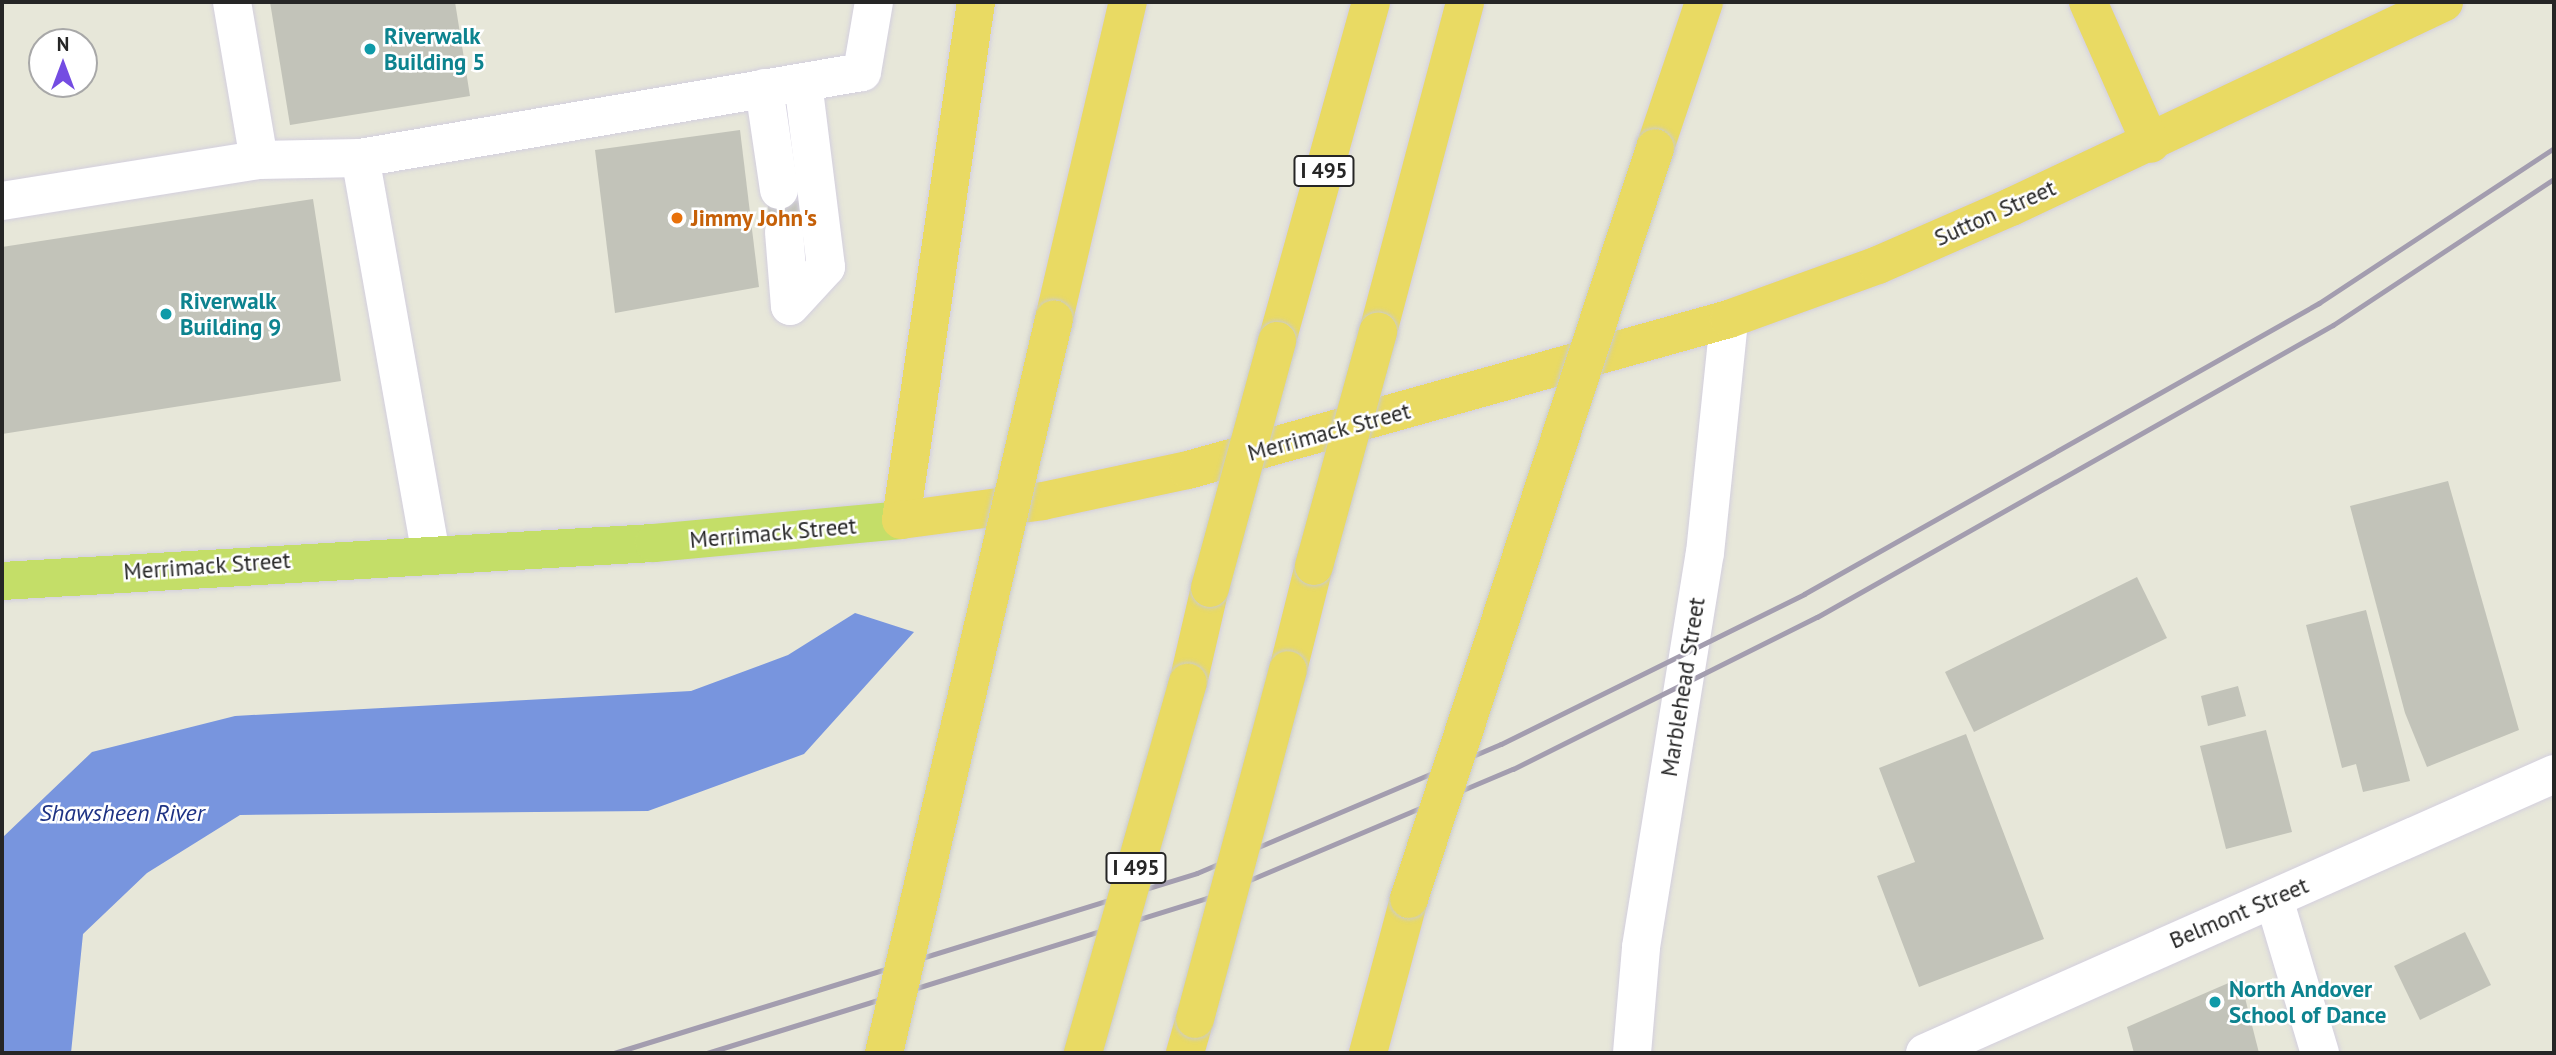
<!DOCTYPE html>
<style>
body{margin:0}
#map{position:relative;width:2556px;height:1055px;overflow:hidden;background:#e7e7d9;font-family:"PT Sans",sans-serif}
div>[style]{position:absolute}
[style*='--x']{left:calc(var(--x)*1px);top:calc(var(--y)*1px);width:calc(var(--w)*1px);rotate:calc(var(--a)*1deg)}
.water>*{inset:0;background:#7895de}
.building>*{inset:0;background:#c2c3b9}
.roads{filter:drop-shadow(0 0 2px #d3cfde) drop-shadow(0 0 2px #d3cfde)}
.minor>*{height:38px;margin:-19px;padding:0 19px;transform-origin:19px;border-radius:19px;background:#fff}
.major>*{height:38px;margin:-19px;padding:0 19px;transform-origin:19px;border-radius:19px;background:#c4de68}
.highway>*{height:38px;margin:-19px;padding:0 19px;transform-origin:19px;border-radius:19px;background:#e9da63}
.rail>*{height:5px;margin:-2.5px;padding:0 2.5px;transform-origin:2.5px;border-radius:2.5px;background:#a39daf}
.bridges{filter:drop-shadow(0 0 2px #cbcbcb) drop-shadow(0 0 2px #cbcbcb)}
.highway-bridge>*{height:38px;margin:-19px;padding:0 19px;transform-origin:19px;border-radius:19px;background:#e9da63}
.dots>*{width:19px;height:19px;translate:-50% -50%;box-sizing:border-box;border:4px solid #fff;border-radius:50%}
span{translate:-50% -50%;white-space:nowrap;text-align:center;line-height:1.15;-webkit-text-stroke:5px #fff;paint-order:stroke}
.shield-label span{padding:2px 5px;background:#fff;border:2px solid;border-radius:5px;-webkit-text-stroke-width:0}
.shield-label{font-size:21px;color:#262626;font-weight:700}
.culture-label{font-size:23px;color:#0d838f;font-weight:700}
.left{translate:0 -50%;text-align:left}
.street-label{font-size:23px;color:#262626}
.food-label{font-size:23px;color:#c56008;font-weight:700}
.water-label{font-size:24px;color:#1d3284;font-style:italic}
.frame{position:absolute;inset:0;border:4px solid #262626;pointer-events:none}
.north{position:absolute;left:28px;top:28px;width:70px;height:70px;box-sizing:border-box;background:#fff;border:2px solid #a8a8a8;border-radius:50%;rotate:0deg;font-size:19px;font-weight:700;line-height:28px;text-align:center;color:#262626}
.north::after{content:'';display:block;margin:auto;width:24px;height:32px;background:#744ce2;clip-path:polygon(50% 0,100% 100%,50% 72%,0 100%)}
</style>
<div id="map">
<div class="water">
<i style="clip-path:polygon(855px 613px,914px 632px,804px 754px,648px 811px,240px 815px,147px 873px,83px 934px,71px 1053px,2px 1053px,2px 838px,92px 752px,235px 716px,691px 691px,788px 655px)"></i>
</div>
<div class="building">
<i style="clip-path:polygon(270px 2px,455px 2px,470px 96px,290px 125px)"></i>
<i style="clip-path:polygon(740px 130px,759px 287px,615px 313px,595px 150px)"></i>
<i style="clip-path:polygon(793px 187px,795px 201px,812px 198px,815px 229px,771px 234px,766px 190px)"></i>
<i style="clip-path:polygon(313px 199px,341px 381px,2px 434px,2px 247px)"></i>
<i style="clip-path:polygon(2448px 481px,2519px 730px,2427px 767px,2405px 713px,2350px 506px)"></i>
<i style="clip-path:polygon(2137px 577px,2167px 638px,1974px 732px,1945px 672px)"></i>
<i style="clip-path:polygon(2366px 610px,2410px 781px,2363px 792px,2356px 764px,2342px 768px,2306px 625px)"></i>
<i style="clip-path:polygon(2238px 686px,2246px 716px,2208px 726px,2201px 696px)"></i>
<i style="clip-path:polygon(2266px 730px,2292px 832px,2226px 849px,2200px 746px)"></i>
<i style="clip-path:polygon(1966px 734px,2044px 939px,1919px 987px,1877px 876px,1915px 862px,1879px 768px)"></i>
<i style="clip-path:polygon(2465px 932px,2491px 985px,2420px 1020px,2394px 966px)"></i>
<i style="clip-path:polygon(2240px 978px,2259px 1053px,2134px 1053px,2127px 1027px)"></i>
</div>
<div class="roads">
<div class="minor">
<i style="--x:232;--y:2;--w:160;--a:80.3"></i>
<i style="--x:764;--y:88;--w:103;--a:81.6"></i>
<i style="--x:2;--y:201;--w:260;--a:-9.1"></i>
<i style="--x:259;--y:160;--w:101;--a:-1.1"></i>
<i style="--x:784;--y:232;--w:74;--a:85.4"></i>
<i style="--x:790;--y:306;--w:53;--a:-47.3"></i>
<i style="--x:826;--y:267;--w:186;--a:-97.1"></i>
<i style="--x:431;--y:555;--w:403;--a:-100.1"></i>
<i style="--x:360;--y:158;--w:509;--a:-9.72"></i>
<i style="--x:862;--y:72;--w:71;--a:-80.3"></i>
<i style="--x:2274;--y:899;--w:161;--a:73.4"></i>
<i style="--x:1632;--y:1053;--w:106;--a:-85.1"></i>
<i style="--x:1641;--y:947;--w:399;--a:-80.8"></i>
<i style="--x:1705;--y:553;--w:235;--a:-84.1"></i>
<i style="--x:1925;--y:1053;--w:688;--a:-23.92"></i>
</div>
<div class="major">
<i style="--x:2;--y:581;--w:653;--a:-3.34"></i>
<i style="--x:654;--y:543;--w:248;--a:-5.3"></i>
</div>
<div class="highway">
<i style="--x:976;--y:2;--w:523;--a:98.24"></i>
<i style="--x:901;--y:520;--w:143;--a:-7.6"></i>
<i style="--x:1043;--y:501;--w:148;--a:-12.1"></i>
<i style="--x:1188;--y:470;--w:562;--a:-15.6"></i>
<i style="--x:1729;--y:319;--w:158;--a:-19.9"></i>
<i style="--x:1878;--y:265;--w:145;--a:-23.6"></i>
<i style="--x:2011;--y:207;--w:479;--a:-25.3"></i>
<i style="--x:2088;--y:2;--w:155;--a:66.1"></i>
<i style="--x:1655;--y:148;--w:154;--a:-71.4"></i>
<i style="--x:1054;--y:319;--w:326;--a:-76.9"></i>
<i style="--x:1378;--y:332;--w:341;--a:-75.2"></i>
<i style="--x:1277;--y:341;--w:352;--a:-74.5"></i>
<i style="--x:1288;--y:670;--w:107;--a:-76"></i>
<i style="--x:1188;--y:683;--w:98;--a:-77"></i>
<i style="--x:1185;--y:1053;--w:35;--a:-74"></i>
<i style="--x:1368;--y:1053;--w:159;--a:-75.1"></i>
</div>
</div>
<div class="rail">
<i style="--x:614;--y:1053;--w:610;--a:-17.16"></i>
<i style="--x:1197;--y:873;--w:330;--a:-23"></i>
<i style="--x:1501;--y:744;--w:338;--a:-26.3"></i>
<i style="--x:1804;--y:594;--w:592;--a:-29.47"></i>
<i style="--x:2319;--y:303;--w:282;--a:-33.4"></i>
<i style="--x:707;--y:1053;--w:523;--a:-17.22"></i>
<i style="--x:1207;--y:898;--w:332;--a:-22.9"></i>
<i style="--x:1513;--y:769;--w:340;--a:-26.6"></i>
<i style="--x:1817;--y:617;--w:593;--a:-29.51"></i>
<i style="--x:2333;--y:325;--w:265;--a:-33.5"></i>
</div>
<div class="bridges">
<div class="highway-bridge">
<i style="--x:1314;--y:566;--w:243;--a:-74.7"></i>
<i style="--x:1210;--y:588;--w:256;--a:-74.8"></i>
<i style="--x:1409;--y:899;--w:790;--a:-71.86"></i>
<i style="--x:1195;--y:1019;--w:361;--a:-75.1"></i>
<i style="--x:884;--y:1053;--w:753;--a:-76.96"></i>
<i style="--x:1083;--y:1053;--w:385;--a:-74.2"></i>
</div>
</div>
<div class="dots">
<i style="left:370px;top:49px;background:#0f9aa8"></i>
<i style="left:677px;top:218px;background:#e8710a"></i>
<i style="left:166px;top:314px;background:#0f9aa8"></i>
<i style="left:2215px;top:1002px;background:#0f9aa8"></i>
</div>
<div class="shield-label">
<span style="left:1324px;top:171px">I 495</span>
<span style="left:1136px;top:868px">I 495</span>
</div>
<div class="culture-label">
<span class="left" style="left:384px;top:49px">Riverwalk<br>Building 5</span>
<span class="left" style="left:180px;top:314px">Riverwalk<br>Building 9</span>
<span class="left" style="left:2229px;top:1002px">North Andover<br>School of Dance</span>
</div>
<div class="street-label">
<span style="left:1995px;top:213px;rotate:-24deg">Sutton Street</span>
<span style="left:1329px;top:432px;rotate:-15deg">Merrimack Street</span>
<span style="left:773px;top:533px;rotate:-5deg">Merrimack Street</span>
<span style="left:207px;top:566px;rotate:-4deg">Merrimack Street</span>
<span style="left:1683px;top:687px;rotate:-81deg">Marblehead Street</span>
<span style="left:2239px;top:913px;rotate:-23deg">Belmont Street</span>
</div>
<div class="food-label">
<span class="left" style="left:691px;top:218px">Jimmy John's</span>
</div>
<div class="water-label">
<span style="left:122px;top:813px">Shawsheen River</span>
</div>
<div class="frame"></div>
<div class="north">N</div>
</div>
